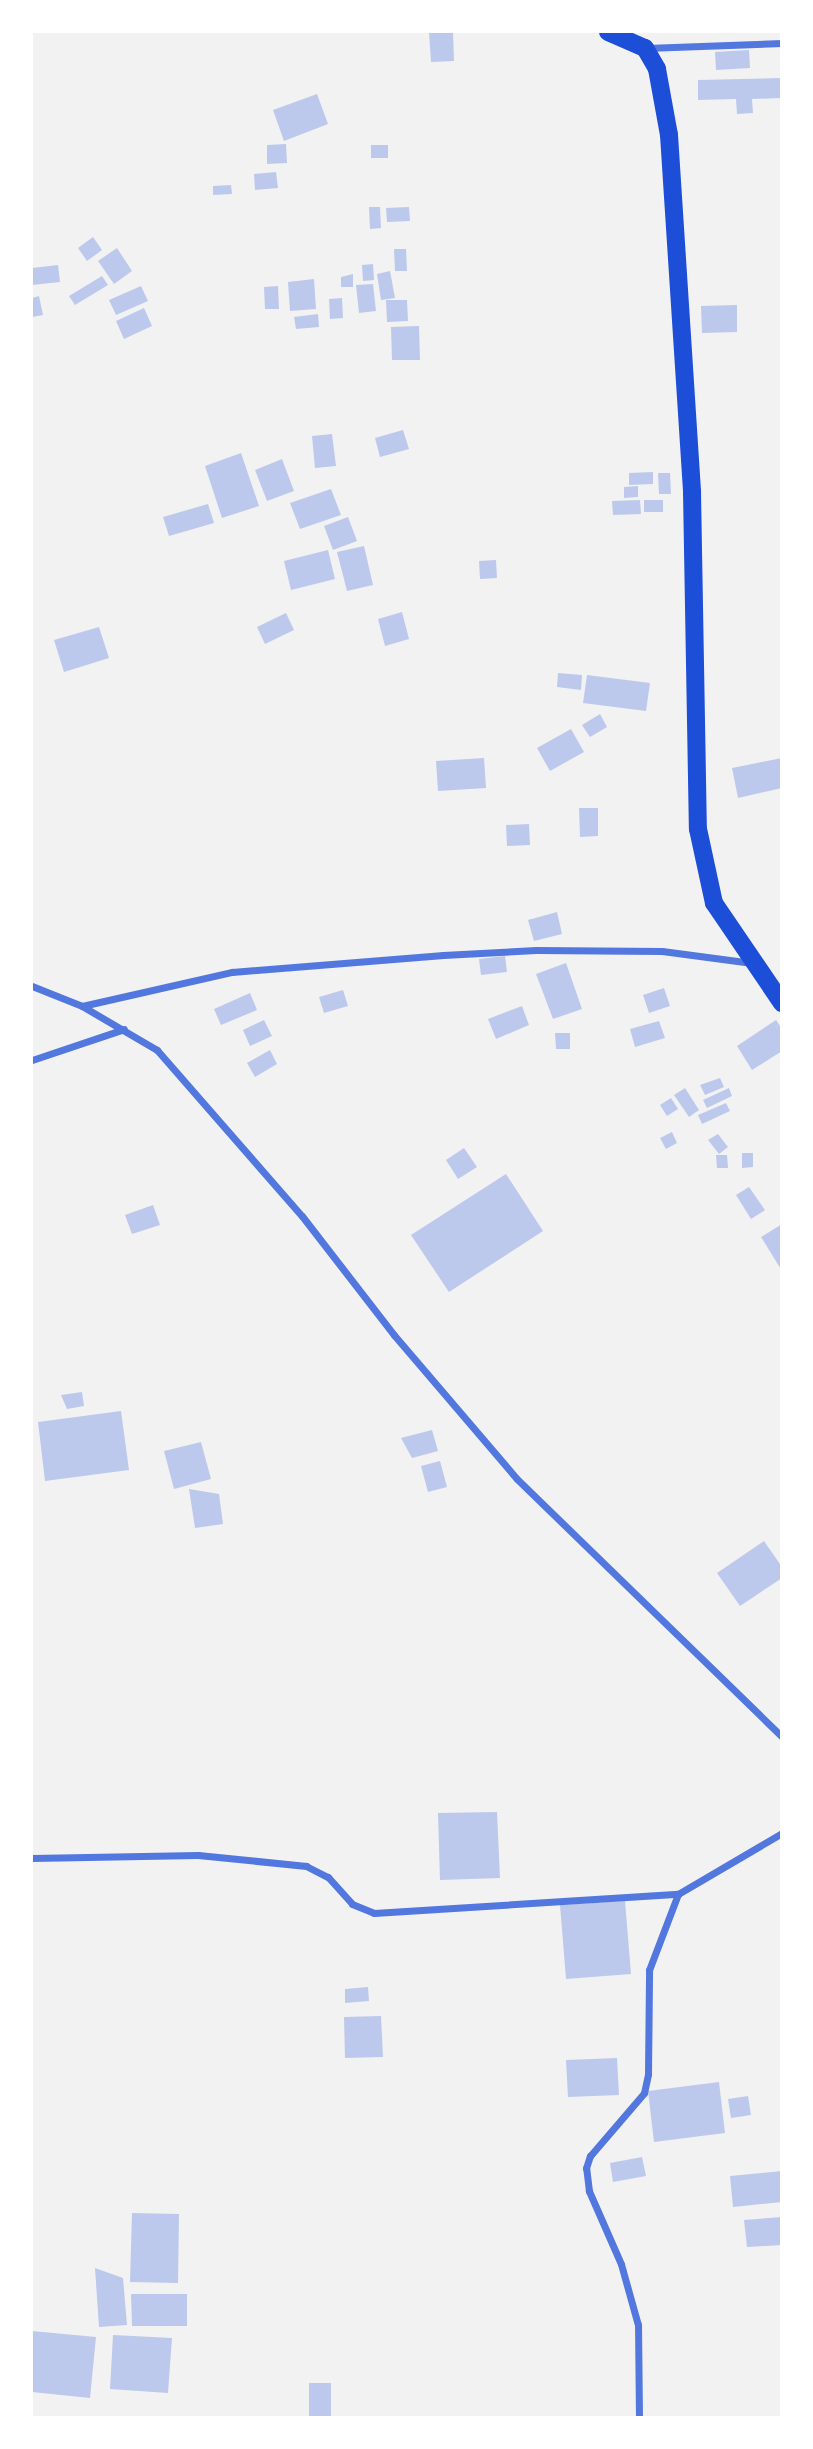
<!DOCTYPE html>
<style>
body{margin:0}
#map{position:relative;width:813px;height:2449px;overflow:hidden;background:#f2f2f2;font-family:Helvetica,sans-serif}
div>[style]{position:absolute}
[style*='--x']{left:calc(var(--x)*1px);top:calc(var(--y)*1px);width:calc(var(--w)*1px);rotate:calc(var(--a)*1deg)}
.building>*{inset:0;background:#bdc9ec}
.minor>*{height:7px;margin:-3.5px;padding:0 3.5px;transform-origin:3.5px;border-radius:3.5px;background:#5277de}
.primary>*{height:18px;margin:-9px;padding:0 9px;transform-origin:9px;border-radius:9px;background:#1d4ed8}
span{translate:-50% -50%;white-space:nowrap;text-align:center;line-height:1.15;-webkit-text-stroke:6px #fff;paint-order:stroke}
.frame{position:absolute;inset:0;border:33px solid #fff;pointer-events:none}
</style>
<div id="map">
<div class="building">
<i style="clip-path:polygon(429px 32px,453px 32px,454px 61px,431px 62px)"></i>
<i style="clip-path:polygon(749px 50px,750px 68px,716px 70px,715px 52px)"></i>
<i style="clip-path:polygon(782px 78px,782px 98px,752px 99px,753px 113px,737px 114px,736px 99px,698px 100px,698px 80px)"></i>
<i style="clip-path:polygon(317px 94px,328px 124px,284px 141px,273px 110px)"></i>
<i style="clip-path:polygon(286px 144px,287px 163px,267px 164px,267px 145px)"></i>
<i style="clip-path:polygon(371px 145px,388px 145px,388px 158px,371px 158px)"></i>
<i style="clip-path:polygon(276px 172px,278px 188px,255px 190px,254px 174px)"></i>
<i style="clip-path:polygon(231px 185px,232px 194px,213px 195px,213px 186px)"></i>
<i style="clip-path:polygon(369px 207px,380px 207px,381px 228px,370px 229px)"></i>
<i style="clip-path:polygon(409px 207px,410px 221px,387px 222px,386px 208px)"></i>
<i style="clip-path:polygon(93px 237px,102px 250px,87px 261px,78px 248px)"></i>
<i style="clip-path:polygon(117px 248px,132px 271px,114px 284px,98px 261px)"></i>
<i style="clip-path:polygon(394px 249px,406px 249px,407px 271px,395px 271px)"></i>
<i style="clip-path:polygon(373px 264px,374px 280px,363px 281px,362px 265px)"></i>
<i style="clip-path:polygon(58px 265px,60px 282px,32px 285px,32px 268px)"></i>
<i style="clip-path:polygon(390px 271px,395px 298px,381px 300px,377px 274px)"></i>
<i style="clip-path:polygon(353px 274px,353px 287px,341px 287px,341px 277px)"></i>
<i style="clip-path:polygon(102px 276px,108px 285px,75px 305px,69px 296px)"></i>
<i style="clip-path:polygon(314px 279px,316px 309px,290px 311px,288px 282px)"></i>
<i style="clip-path:polygon(373px 284px,376px 311px,359px 313px,356px 285px)"></i>
<i style="clip-path:polygon(141px 286px,148px 301px,116px 315px,109px 300px)"></i>
<i style="clip-path:polygon(278px 286px,279px 309px,265px 309px,264px 287px)"></i>
<i style="clip-path:polygon(39px 296px,43px 315px,32px 317px,32px 298px)"></i>
<i style="clip-path:polygon(342px 298px,343px 318px,330px 319px,329px 299px)"></i>
<i style="clip-path:polygon(386px 300px,407px 300px,408px 321px,387px 322px)"></i>
<i style="clip-path:polygon(737px 305px,737px 332px,702px 333px,701px 306px)"></i>
<i style="clip-path:polygon(144px 308px,152px 326px,124px 339px,116px 321px)"></i>
<i style="clip-path:polygon(318px 314px,319px 327px,296px 329px,294px 317px)"></i>
<i style="clip-path:polygon(419px 326px,420px 360px,392px 360px,391px 327px)"></i>
<i style="clip-path:polygon(403px 430px,409px 449px,380px 457px,375px 438px)"></i>
<i style="clip-path:polygon(332px 434px,336px 466px,315px 468px,312px 436px)"></i>
<i style="clip-path:polygon(241px 453px,259px 506px,222px 518px,205px 466px)"></i>
<i style="clip-path:polygon(282px 459px,294px 491px,267px 501px,255px 470px)"></i>
<i style="clip-path:polygon(653px 472px,653px 484px,629px 485px,629px 473px)"></i>
<i style="clip-path:polygon(658px 473px,670px 473px,671px 494px,659px 494px)"></i>
<i style="clip-path:polygon(638px 486px,638px 497px,624px 498px,624px 487px)"></i>
<i style="clip-path:polygon(331px 489px,341px 515px,300px 529px,290px 503px)"></i>
<i style="clip-path:polygon(640px 500px,641px 514px,613px 515px,612px 501px)"></i>
<i style="clip-path:polygon(644px 500px,663px 500px,663px 512px,644px 512px)"></i>
<i style="clip-path:polygon(208px 504px,214px 523px,169px 536px,163px 517px)"></i>
<i style="clip-path:polygon(348px 517px,357px 541px,333px 550px,324px 526px)"></i>
<i style="clip-path:polygon(364px 546px,373px 585px,347px 591px,337px 552px)"></i>
<i style="clip-path:polygon(328px 550px,335px 579px,291px 590px,284px 561px)"></i>
<i style="clip-path:polygon(496px 560px,497px 578px,480px 579px,479px 561px)"></i>
<i style="clip-path:polygon(402px 612px,409px 639px,385px 646px,378px 619px)"></i>
<i style="clip-path:polygon(286px 613px,294px 630px,265px 644px,257px 627px)"></i>
<i style="clip-path:polygon(99px 627px,109px 658px,64px 672px,54px 640px)"></i>
<i style="clip-path:polygon(558px 673px,582px 675px,581px 690px,557px 687px)"></i>
<i style="clip-path:polygon(587px 675px,650px 683px,646px 711px,583px 703px)"></i>
<i style="clip-path:polygon(600px 714px,607px 727px,590px 737px,582px 725px)"></i>
<i style="clip-path:polygon(571px 729px,584px 752px,550px 771px,537px 748px)"></i>
<i style="clip-path:polygon(484px 758px,486px 788px,438px 791px,436px 761px)"></i>
<i style="clip-path:polygon(782px 758px,782px 788px,738px 798px,732px 768px)"></i>
<i style="clip-path:polygon(579px 808px,598px 808px,598px 836px,580px 837px)"></i>
<i style="clip-path:polygon(529px 824px,530px 845px,507px 846px,506px 825px)"></i>
<i style="clip-path:polygon(557px 912px,562px 934px,534px 941px,528px 920px)"></i>
<i style="clip-path:polygon(505px 956px,507px 972px,481px 975px,479px 959px)"></i>
<i style="clip-path:polygon(566px 963px,582px 1009px,553px 1019px,536px 974px)"></i>
<i style="clip-path:polygon(664px 988px,670px 1006px,649px 1013px,643px 995px)"></i>
<i style="clip-path:polygon(343px 990px,348px 1006px,324px 1013px,319px 997px)"></i>
<i style="clip-path:polygon(250px 993px,257px 1010px,221px 1025px,214px 1009px)"></i>
<i style="clip-path:polygon(522px 1006px,529px 1025px,496px 1039px,488px 1019px)"></i>
<i style="clip-path:polygon(264px 1020px,272px 1036px,250px 1046px,243px 1030px)"></i>
<i style="clip-path:polygon(776px 1020px,782px 1029px,782px 1051px,752px 1070px,737px 1046px)"></i>
<i style="clip-path:polygon(659px 1021px,665px 1038px,635px 1047px,630px 1029px)"></i>
<i style="clip-path:polygon(555px 1033px,570px 1033px,570px 1049px,556px 1049px)"></i>
<i style="clip-path:polygon(270px 1050px,277px 1064px,255px 1077px,247px 1063px)"></i>
<i style="clip-path:polygon(720px 1078px,724px 1087px,705px 1095px,700px 1085px)"></i>
<i style="clip-path:polygon(685px 1088px,699px 1110px,689px 1117px,674px 1095px)"></i>
<i style="clip-path:polygon(729px 1088px,732px 1096px,707px 1108px,703px 1100px)"></i>
<i style="clip-path:polygon(671px 1098px,678px 1109px,667px 1116px,660px 1105px)"></i>
<i style="clip-path:polygon(726px 1103px,730px 1111px,702px 1124px,698px 1115px)"></i>
<i style="clip-path:polygon(672px 1132px,677px 1143px,666px 1149px,660px 1138px)"></i>
<i style="clip-path:polygon(718px 1134px,728px 1147px,719px 1154px,708px 1140px)"></i>
<i style="clip-path:polygon(464px 1148px,477px 1167px,458px 1179px,446px 1160px)"></i>
<i style="clip-path:polygon(742px 1153px,753px 1153px,753px 1167px,742px 1168px)"></i>
<i style="clip-path:polygon(716px 1155px,727px 1155px,728px 1168px,717px 1168px)"></i>
<i style="clip-path:polygon(506px 1174px,543px 1231px,449px 1292px,411px 1235px)"></i>
<i style="clip-path:polygon(749px 1187px,765px 1210px,751px 1219px,736px 1195px)"></i>
<i style="clip-path:polygon(153px 1205px,160px 1225px,132px 1234px,125px 1215px)"></i>
<i style="clip-path:polygon(782px 1224px,782px 1271px,761px 1237px)"></i>
<i style="clip-path:polygon(82px 1392px,84px 1406px,67px 1409px,61px 1395px)"></i>
<i style="clip-path:polygon(121px 1411px,129px 1470px,45px 1481px,38px 1422px)"></i>
<i style="clip-path:polygon(432px 1430px,438px 1451px,412px 1458px,401px 1438px)"></i>
<i style="clip-path:polygon(201px 1442px,211px 1479px,174px 1489px,164px 1451px)"></i>
<i style="clip-path:polygon(440px 1461px,447px 1487px,428px 1492px,421px 1466px)"></i>
<i style="clip-path:polygon(189px 1489px,219px 1494px,223px 1524px,195px 1528px)"></i>
<i style="clip-path:polygon(764px 1541px,782px 1567px,782px 1578px,740px 1606px,717px 1573px)"></i>
<i style="clip-path:polygon(497px 1812px,500px 1878px,440px 1880px,438px 1813px)"></i>
<i style="clip-path:polygon(625px 1901px,631px 1974px,566px 1979px,560px 1905px)"></i>
<i style="clip-path:polygon(368px 1987px,369px 2001px,345px 2003px,345px 1989px)"></i>
<i style="clip-path:polygon(381px 2016px,383px 2057px,345px 2058px,344px 2017px)"></i>
<i style="clip-path:polygon(617px 2058px,619px 2095px,568px 2097px,566px 2060px)"></i>
<i style="clip-path:polygon(719px 2082px,725px 2133px,654px 2142px,648px 2091px)"></i>
<i style="clip-path:polygon(748px 2096px,751px 2115px,731px 2118px,728px 2099px)"></i>
<i style="clip-path:polygon(642px 2157px,646px 2176px,613px 2182px,610px 2163px)"></i>
<i style="clip-path:polygon(782px 2171px,782px 2202px,733px 2207px,730px 2176px)"></i>
<i style="clip-path:polygon(132px 2213px,179px 2214px,178px 2283px,130px 2282px)"></i>
<i style="clip-path:polygon(782px 2217px,782px 2245px,747px 2247px,744px 2220px)"></i>
<i style="clip-path:polygon(95px 2268px,123px 2278px,127px 2325px,99px 2327px)"></i>
<i style="clip-path:polygon(131px 2294px,187px 2294px,187px 2326px,132px 2326px)"></i>
<i style="clip-path:polygon(32px 2331px,96px 2337px,90px 2398px,32px 2392px)"></i>
<i style="clip-path:polygon(113px 2335px,172px 2338px,168px 2393px,110px 2389px)"></i>
<i style="clip-path:polygon(309px 2383px,331px 2383px,331px 2418px,309px 2418px)"></i>
</div>
<div class="minor">
<i style="--x:646;--y:48;--w:136;--a:-2.1"></i>
<i style="--x:32;--y:986;--w:54;--a:21.8"></i>
<i style="--x:82;--y:1006;--w:87;--a:30.4"></i>
<i style="--x:157;--y:1050;--w:220;--a:48.9"></i>
<i style="--x:302;--y:1216;--w:150;--a:52.3"></i>
<i style="--x:394;--y:1335;--w:189;--a:49.5"></i>
<i style="--x:517;--y:1479;--w:370;--a:44.2"></i>
<i style="--x:82;--y:1006;--w:154;--a:-12.8"></i>
<i style="--x:232;--y:972;--w:212;--a:-4.6"></i>
<i style="--x:443;--y:955;--w:93;--a:-3.1"></i>
<i style="--x:536;--y:950;--w:126;--a:0.5"></i>
<i style="--x:662;--y:951;--w:91;--a:7.6"></i>
<i style="--x:32;--y:1060;--w:97;--a:-18.6"></i>
<i style="--x:32;--y:1858;--w:166;--a:-1"></i>
<i style="--x:198;--y:1855;--w:109;--a:5.8"></i>
<i style="--x:306;--y:1866;--w:25;--a:27"></i>
<i style="--x:328;--y:1877;--w:36;--a:48"></i>
<i style="--x:352;--y:1904;--w:24;--a:22"></i>
<i style="--x:374;--y:1913;--w:305;--a:-3.6"></i>
<i style="--x:678;--y:1894;--w:121;--a:-30.4"></i>
<i style="--x:639;--y:2418;--w:93;--a:-90.6"></i>
<i style="--x:638;--y:2325;--w:63;--a:-105.6"></i>
<i style="--x:621;--y:2264;--w:80;--a:-113.7"></i>
<i style="--x:589;--y:2191;--w:23;--a:-97"></i>
<i style="--x:586;--y:2168;--w:13;--a:-72"></i>
<i style="--x:590;--y:2156;--w:83;--a:-49.4"></i>
<i style="--x:644;--y:2093;--w:19;--a:-78"></i>
<i style="--x:648;--y:2074;--w:104;--a:-89.4"></i>
<i style="--x:649;--y:1970;--w:81;--a:-69.1"></i>
</div>
<div class="primary">
<i style="--x:608;--y:32;--w:40;--a:23.4"></i>
<i style="--x:645;--y:48;--w:24;--a:60"></i>
<i style="--x:657;--y:69;--w:67;--a:79.7"></i>
<i style="--x:669;--y:135;--w:358;--a:86.3"></i>
<i style="--x:692;--y:492;--w:337;--a:89"></i>
<i style="--x:698;--y:829;--w:76;--a:77.8"></i>
<i style="--x:714;--y:903;--w:121;--a:55.8"></i>
</div>
<div class="frame"></div>
</div>
